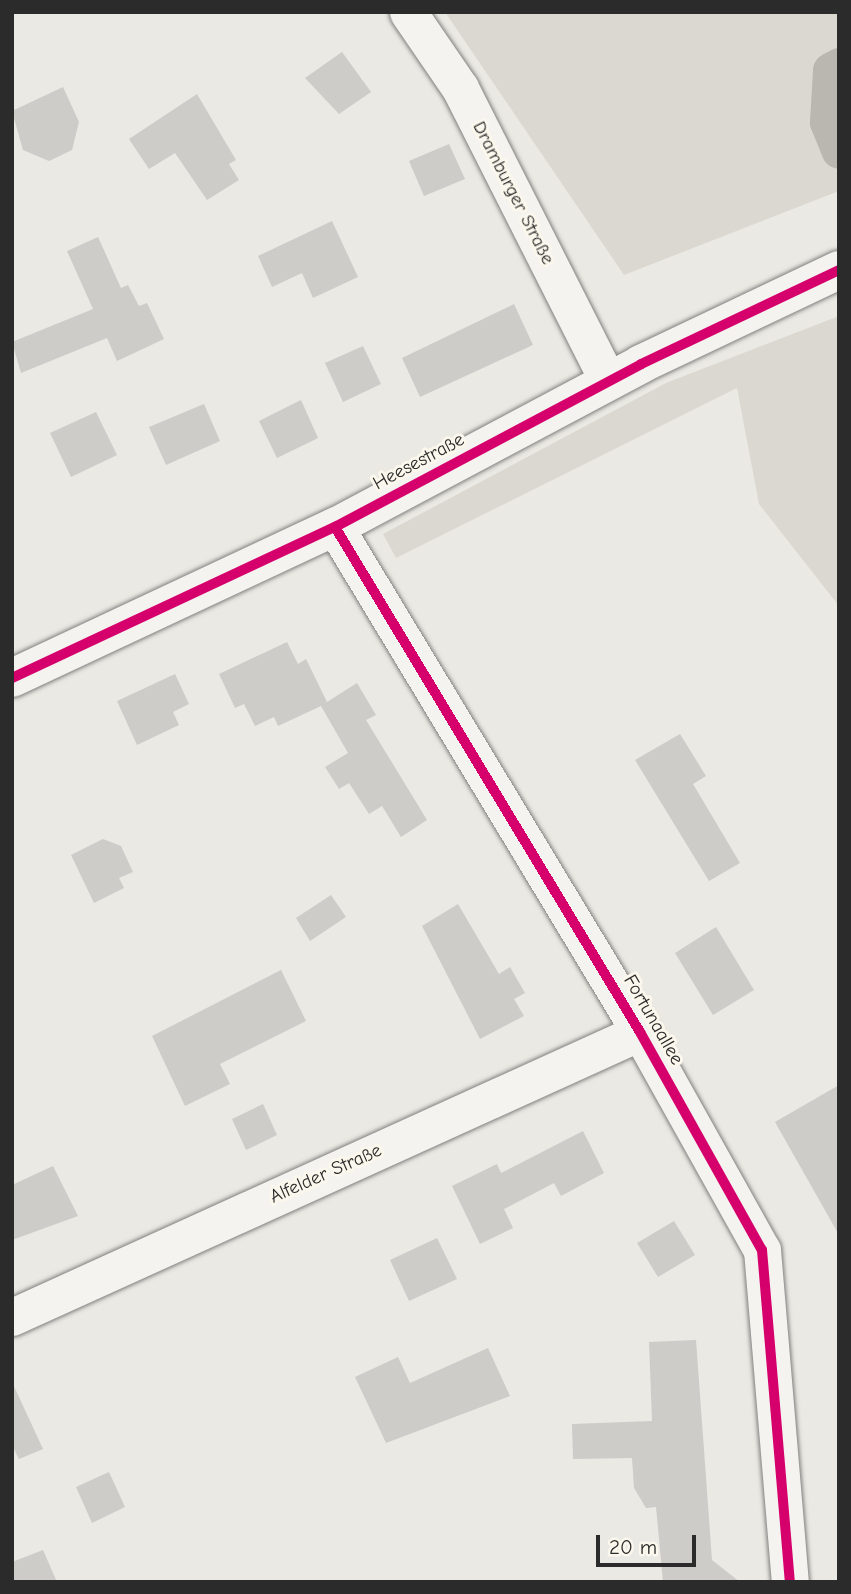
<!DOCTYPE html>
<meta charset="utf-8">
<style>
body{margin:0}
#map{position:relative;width:851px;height:1594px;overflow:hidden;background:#eae9e4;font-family:"Comic Neue",sans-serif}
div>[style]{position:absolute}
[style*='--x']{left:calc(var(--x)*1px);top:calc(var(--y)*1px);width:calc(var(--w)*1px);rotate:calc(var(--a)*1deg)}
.green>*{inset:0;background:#dbd8d1}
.canal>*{height:35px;margin:-17.5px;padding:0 17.5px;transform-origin:17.5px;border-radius:17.5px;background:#b9b7b0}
.building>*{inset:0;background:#cdccc8}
.roads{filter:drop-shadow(0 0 2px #81807e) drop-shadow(0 0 2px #81807e)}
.minor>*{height:37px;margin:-18.5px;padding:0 18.5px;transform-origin:18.5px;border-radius:18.5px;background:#f4f3ef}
.tertiary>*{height:38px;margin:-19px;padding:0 19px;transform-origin:19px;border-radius:19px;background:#f4f3ef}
.cycleway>*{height:10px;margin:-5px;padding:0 5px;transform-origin:5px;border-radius:5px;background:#d6006c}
span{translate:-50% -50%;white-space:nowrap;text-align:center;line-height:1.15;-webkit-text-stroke:6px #fbf7ec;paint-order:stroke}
.street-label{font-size:19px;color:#2b2b2b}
.frame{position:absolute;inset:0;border:14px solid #2b2b2b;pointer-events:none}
.scale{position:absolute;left:596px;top:1535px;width:100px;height:32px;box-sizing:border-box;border:4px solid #2b2b2b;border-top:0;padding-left:9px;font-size:21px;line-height:24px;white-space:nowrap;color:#2b2b2b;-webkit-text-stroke:5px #fbf7ec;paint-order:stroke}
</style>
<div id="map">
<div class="green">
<i style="clip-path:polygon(445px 12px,839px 12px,839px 191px,624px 275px)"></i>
<i style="clip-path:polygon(839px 316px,839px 606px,759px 504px,737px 388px,396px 558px,383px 534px,666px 383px)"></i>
</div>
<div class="canal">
<i style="--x:839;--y:65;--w:10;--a:151"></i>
<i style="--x:830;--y:70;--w:52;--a:93.3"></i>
<i style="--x:827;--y:122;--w:31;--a:68"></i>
</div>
<div class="building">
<i style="clip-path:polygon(342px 52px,371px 92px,339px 114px,305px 78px)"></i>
<i style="clip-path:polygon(63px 87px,79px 122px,72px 150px,49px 161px,23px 150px,12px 111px)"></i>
<i style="clip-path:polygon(197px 94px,236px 160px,229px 164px,239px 180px,207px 200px,175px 153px,149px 169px,129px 139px)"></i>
<i style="clip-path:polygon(449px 144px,465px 179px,424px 196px,409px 161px)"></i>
<i style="clip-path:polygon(332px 221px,358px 277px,313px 298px,302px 273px,272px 287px,258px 256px)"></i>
<i style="clip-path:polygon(98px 237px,121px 288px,128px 285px,139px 306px,147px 303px,164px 339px,117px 361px,107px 338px,21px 373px,12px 342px,93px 309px,67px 251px)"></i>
<i style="clip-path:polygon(514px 304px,533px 345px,420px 397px,402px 358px)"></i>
<i style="clip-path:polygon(363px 346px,381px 384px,343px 402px,325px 363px)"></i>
<i style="clip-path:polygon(301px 400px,318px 438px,277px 458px,259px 421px)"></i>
<i style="clip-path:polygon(204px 404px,220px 441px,166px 465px,149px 427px)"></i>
<i style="clip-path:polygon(96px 412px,117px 455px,71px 477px,50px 433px)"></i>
<i style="clip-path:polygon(287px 642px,298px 664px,306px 659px,327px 702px,357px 683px,376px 715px,366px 720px,427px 820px,401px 837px,382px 806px,369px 814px,349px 783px,339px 789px,325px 767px,348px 753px,321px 706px,278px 726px,274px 717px,255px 726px,244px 704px,235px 708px,219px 674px)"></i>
<i style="clip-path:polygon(175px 674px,189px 704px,173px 712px,179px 725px,137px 745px,117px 701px)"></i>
<i style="clip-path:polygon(680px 734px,706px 776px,693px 784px,740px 863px,709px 881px,635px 760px)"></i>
<i style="clip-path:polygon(103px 839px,121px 846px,133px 872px,119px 878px,124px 888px,94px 903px,71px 855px)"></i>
<i style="clip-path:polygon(331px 895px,346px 917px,310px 941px,296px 918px)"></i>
<i style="clip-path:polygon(458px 904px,499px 974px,510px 967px,525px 993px,514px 999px,524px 1016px,480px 1039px,422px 926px)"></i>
<i style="clip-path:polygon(716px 927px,754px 990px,713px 1015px,675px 953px)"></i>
<i style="clip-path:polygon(281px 970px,306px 1021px,220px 1064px,230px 1084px,185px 1106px,152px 1036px)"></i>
<i style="clip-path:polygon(839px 1085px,839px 1235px,775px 1122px)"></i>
<i style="clip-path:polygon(263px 1104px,277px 1135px,246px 1150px,232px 1119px)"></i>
<i style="clip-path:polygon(583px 1131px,604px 1173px,561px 1196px,554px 1183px,504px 1209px,513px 1228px,480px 1244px,452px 1186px,497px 1164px,501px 1173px)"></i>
<i style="clip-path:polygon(53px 1166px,78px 1216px,12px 1240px,12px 1185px)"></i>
<i style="clip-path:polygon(674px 1221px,695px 1255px,658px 1277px,637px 1243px)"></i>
<i style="clip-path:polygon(437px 1238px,457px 1279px,409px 1301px,390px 1260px)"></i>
<i style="clip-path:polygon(696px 1340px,712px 1560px,740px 1582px,663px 1582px,656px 1507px,646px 1508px,634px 1488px,632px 1458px,573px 1459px,572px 1424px,652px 1421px,649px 1342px)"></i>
<i style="clip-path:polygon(488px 1348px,510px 1396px,386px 1443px,355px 1377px,398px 1357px,410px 1383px)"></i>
<i style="clip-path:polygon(12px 1382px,43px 1449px,19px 1459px,12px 1445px)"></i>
<i style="clip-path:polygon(109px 1472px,125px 1507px,92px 1523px,76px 1487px)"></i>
<i style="clip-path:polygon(43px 1550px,57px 1582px,12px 1582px,12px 1562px)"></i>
</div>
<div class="roads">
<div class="minor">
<i style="--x:408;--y:12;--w:92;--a:55.6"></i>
<i style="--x:460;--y:88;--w:328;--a:63.2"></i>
<i style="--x:335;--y:527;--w:590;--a:58.87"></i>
<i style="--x:640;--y:1032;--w:250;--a:60.8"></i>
<i style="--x:762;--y:1250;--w:333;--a:85.2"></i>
<i style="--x:12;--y:1317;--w:690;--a:-24.41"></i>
</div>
<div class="tertiary">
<i style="--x:12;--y:678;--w:357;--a:-25.1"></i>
<i style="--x:335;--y:527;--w:347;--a:-28"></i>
<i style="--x:641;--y:364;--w:219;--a:-25.4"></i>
</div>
</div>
<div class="cycleway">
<i style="--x:335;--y:527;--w:590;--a:58.87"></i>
<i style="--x:640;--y:1032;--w:250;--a:60.8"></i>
<i style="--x:762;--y:1250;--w:333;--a:85.2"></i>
<i style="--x:12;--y:678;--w:357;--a:-25.1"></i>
<i style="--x:335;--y:527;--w:347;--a:-28"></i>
<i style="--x:641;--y:364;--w:219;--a:-25.4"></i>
</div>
<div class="street-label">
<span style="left:513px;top:193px;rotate:63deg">Dramburger Straße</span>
<span style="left:419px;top:462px;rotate:-28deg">Heesestraße</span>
<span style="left:653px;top:1020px;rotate:60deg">Fortunaallee</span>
<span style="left:326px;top:1174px;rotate:-24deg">Alfelder Straße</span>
</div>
<div class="frame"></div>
<div class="scale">20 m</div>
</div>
